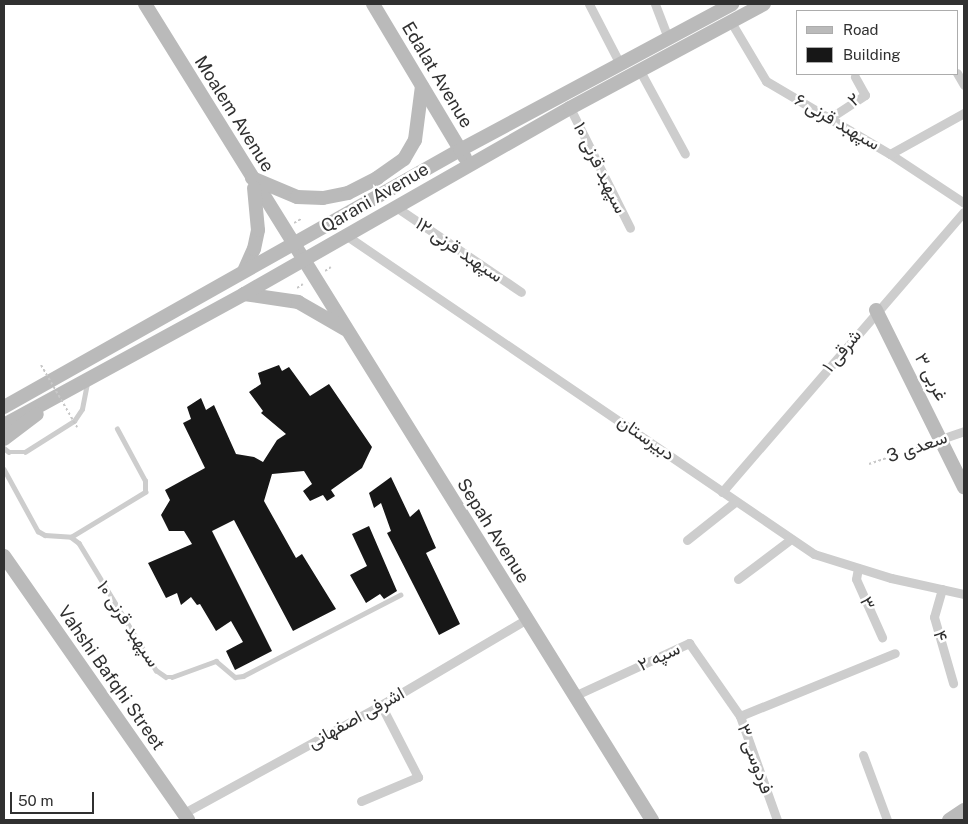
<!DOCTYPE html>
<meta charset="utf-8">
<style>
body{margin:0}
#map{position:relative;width:968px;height:824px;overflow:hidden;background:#fff;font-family:"Public Sans",Vazirmatn,sans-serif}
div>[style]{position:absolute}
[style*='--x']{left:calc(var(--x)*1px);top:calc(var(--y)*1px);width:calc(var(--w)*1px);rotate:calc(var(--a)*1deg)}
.building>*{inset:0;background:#171717}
.path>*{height:2px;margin-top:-1px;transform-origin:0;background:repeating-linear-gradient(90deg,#c7c7c7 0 2.5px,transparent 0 5px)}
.lane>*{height:4.5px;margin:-2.25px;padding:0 2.25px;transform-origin:2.25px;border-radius:2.25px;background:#cdcdcd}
.street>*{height:9px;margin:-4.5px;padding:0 4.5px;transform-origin:4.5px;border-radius:4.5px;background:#cdcdcd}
.secondary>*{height:14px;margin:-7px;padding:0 7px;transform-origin:7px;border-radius:7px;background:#bababa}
.path-bridge>*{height:2px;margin-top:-1px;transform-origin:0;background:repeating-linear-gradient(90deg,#c7c7c7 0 2.5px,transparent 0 5px)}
span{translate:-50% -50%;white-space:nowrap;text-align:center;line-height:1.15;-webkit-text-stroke:5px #fff;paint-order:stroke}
.street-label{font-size:18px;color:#303030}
.frame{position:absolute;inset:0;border:5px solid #303030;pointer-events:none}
.legend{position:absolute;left:796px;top:10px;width:162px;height:65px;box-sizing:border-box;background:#fff;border:1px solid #acacac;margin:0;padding:6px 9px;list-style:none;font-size:15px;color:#303030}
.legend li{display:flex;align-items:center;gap:10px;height:25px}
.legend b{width:25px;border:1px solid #acacac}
.scale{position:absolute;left:10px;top:792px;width:84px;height:22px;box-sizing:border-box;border:2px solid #303030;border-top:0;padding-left:6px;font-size:15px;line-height:18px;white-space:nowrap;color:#303030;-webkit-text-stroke:4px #fff;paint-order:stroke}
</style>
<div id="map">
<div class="building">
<i style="clip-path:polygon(279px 365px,282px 371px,289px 367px,310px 396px,329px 384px,372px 447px,362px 468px,331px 490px,335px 496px,327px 501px,323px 495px,310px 501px,303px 491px,312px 484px,304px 471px,272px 474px,264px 501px,296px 558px,302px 554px,336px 609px,293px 631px,234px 520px,212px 531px,272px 651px,235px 670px,226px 651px,243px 642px,231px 621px,216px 631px,200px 604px,197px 605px,191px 597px,181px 605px,177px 593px,166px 598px,148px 563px,192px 544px,184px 531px,169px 531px,161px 515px,170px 500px,165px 490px,205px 468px,183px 423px,191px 419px,187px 407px,201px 398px,206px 410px,214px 405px,236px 454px,254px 457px,263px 462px,277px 440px,286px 434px,261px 413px,263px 411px,249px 392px,261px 384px,258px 373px)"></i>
<i style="clip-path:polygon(391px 477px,410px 517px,419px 509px,436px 548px,426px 553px,460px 624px,439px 635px,387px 533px,391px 531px,381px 503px,374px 508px,369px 493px)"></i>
<i style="clip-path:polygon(369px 526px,397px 591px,384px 599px,380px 594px,366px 603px,350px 575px,367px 566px,352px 534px)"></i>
</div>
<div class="path">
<i style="--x:294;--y:223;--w:8;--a:-30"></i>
<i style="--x:325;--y:271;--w:7;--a:-34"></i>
<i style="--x:297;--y:288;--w:7;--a:-34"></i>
<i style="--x:869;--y:464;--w:62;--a:-18.7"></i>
</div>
<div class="lane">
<i style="--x:4;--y:448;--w:6;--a:39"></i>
<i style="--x:9;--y:452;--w:16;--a:0"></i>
<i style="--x:25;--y:452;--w:58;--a:-32.3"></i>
<i style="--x:74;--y:421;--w:14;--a:-56"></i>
<i style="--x:82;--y:409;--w:26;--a:-79"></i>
<i style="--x:4;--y:469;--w:71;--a:61.3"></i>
<i style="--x:38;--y:531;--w:8;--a:30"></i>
<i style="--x:45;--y:535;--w:26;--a:4"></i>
<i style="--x:71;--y:537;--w:10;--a:37"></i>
<i style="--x:79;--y:543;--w:149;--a:58.8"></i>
<i style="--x:156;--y:670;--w:12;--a:35"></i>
<i style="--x:166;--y:677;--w:6;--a:0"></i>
<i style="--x:172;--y:677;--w:47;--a:-20"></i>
<i style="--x:216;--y:661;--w:25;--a:40"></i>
<i style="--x:235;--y:677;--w:8;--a:-7"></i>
<i style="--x:243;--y:676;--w:177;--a:-27.3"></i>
<i style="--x:71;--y:537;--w:87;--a:-31.3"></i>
<i style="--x:145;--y:492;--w:11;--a:-90"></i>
<i style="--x:145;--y:481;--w:59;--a:-118.3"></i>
</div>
<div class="street">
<i style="--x:589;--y:4;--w:68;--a:62.7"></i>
<i style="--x:655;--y:4;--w:36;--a:69"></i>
<i style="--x:731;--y:22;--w:69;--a:59.3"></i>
<i style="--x:766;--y:81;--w:144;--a:30.5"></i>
<i style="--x:890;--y:154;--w:89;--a:33.5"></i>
<i style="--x:640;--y:71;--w:94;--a:61.5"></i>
<i style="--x:957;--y:73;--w:14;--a:60"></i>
<i style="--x:570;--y:108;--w:134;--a:63.4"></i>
<i style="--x:830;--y:118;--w:42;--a:-33.3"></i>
<i style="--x:865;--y:95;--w:21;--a:-119"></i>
<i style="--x:890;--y:154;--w:85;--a:-29"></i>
<i style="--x:396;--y:207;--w:151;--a:34.2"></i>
<i style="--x:347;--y:236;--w:565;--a:34.25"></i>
<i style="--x:814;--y:554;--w:81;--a:17.3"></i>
<i style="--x:891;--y:578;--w:75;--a:12.4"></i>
<i style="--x:941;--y:439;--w:24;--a:-19"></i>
<i style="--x:722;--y:492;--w:370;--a:-49.2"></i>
<i style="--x:687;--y:540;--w:61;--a:-38.4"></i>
<i style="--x:858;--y:568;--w:11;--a:100"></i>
<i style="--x:856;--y:579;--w:64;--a:65.9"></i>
<i style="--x:738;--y:579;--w:66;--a:-37"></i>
<i style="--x:942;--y:589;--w:29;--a:106"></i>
<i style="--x:934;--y:617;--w:69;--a:73.9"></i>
<i style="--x:574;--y:696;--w:127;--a:-24.7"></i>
<i style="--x:689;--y:643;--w:89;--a:55.1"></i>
<i style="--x:863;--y:755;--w:69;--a:69.7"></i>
<i style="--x:361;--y:801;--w:62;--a:-22.8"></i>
<i style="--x:418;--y:777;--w:81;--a:-117.2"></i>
<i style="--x:184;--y:813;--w:225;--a:-28.7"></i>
<i style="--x:381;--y:705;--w:169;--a:-30.5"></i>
<i style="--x:777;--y:820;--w:110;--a:-109.6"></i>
<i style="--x:740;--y:716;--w:167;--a:-22.1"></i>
</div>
<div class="secondary">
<i style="--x:145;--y:4;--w:961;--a:58.15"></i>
<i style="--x:373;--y:4;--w:179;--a:59.1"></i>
<i style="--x:252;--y:178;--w:49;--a:22.9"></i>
<i style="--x:297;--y:197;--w:26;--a:2"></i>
<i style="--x:323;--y:198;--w:25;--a:-11"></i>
<i style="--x:348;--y:193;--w:33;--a:-27"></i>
<i style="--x:377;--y:178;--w:33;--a:-35"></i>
<i style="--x:404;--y:159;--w:22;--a:-60"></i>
<i style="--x:415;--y:140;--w:54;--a:-82.6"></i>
<i style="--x:244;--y:271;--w:24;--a:-66"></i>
<i style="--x:254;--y:249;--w:19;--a:-78"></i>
<i style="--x:258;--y:230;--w:42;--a:-95.4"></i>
<i style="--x:244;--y:294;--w:55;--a:8.4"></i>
<i style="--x:298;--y:302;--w:54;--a:29.9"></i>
<i style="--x:876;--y:310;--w:198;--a:63.6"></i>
<i style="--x:4;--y:407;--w:523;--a:-29.41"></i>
<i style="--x:460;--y:150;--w:309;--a:-28.2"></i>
<i style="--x:4;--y:425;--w:273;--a:-28.6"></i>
<i style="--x:244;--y:294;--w:375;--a:-29.7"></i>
<i style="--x:570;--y:108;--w:220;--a:-28.2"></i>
<i style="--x:4;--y:439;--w:41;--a:-37.1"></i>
<i style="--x:4;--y:556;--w:322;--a:55.1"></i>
<i style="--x:949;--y:820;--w:18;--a:-34"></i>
</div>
<div class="path-bridge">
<i style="--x:41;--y:365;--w:72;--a:59.9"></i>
</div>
<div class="street-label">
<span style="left:437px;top:75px;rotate:59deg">Edalat Avenue</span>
<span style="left:854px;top:100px;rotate:-40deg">۲</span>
<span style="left:234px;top:114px;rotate:58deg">Moalem Avenue</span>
<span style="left:837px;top:122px;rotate:30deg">سپهبد قرنی ۶</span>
<span style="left:600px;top:168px;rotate:64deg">سپهبد قرنی ۱۰</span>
<span style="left:375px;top:198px;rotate:-30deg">Qarani Avenue</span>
<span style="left:459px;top:250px;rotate:34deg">سپهبد قرنی ۱۲</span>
<span style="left:842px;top:351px;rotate:-50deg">شرقی ۱</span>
<span style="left:931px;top:377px;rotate:63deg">۳ غربی</span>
<span style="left:646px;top:438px;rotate:35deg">دبیرستان</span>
<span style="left:917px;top:447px;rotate:-19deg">سعدی 3</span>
<span style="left:493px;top:531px;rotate:58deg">Sepah Avenue</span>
<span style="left:867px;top:603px;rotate:66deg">۳</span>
<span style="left:128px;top:624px;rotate:57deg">سپهبد قرنی ۱۰</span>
<span style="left:940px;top:636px;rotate:74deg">۴</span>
<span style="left:659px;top:657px;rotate:-25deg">سپه ۲</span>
<span style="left:111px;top:678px;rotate:55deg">Vahshi Bafqhi Street</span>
<span style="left:356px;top:718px;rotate:-29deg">اشرفی اصفهانی</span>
<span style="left:755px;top:759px;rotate:70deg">فردوسی ۳</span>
</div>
<div class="frame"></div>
<ul class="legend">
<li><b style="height:6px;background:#bababa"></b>Road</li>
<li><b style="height:14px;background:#171717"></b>Building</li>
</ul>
<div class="scale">50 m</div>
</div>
